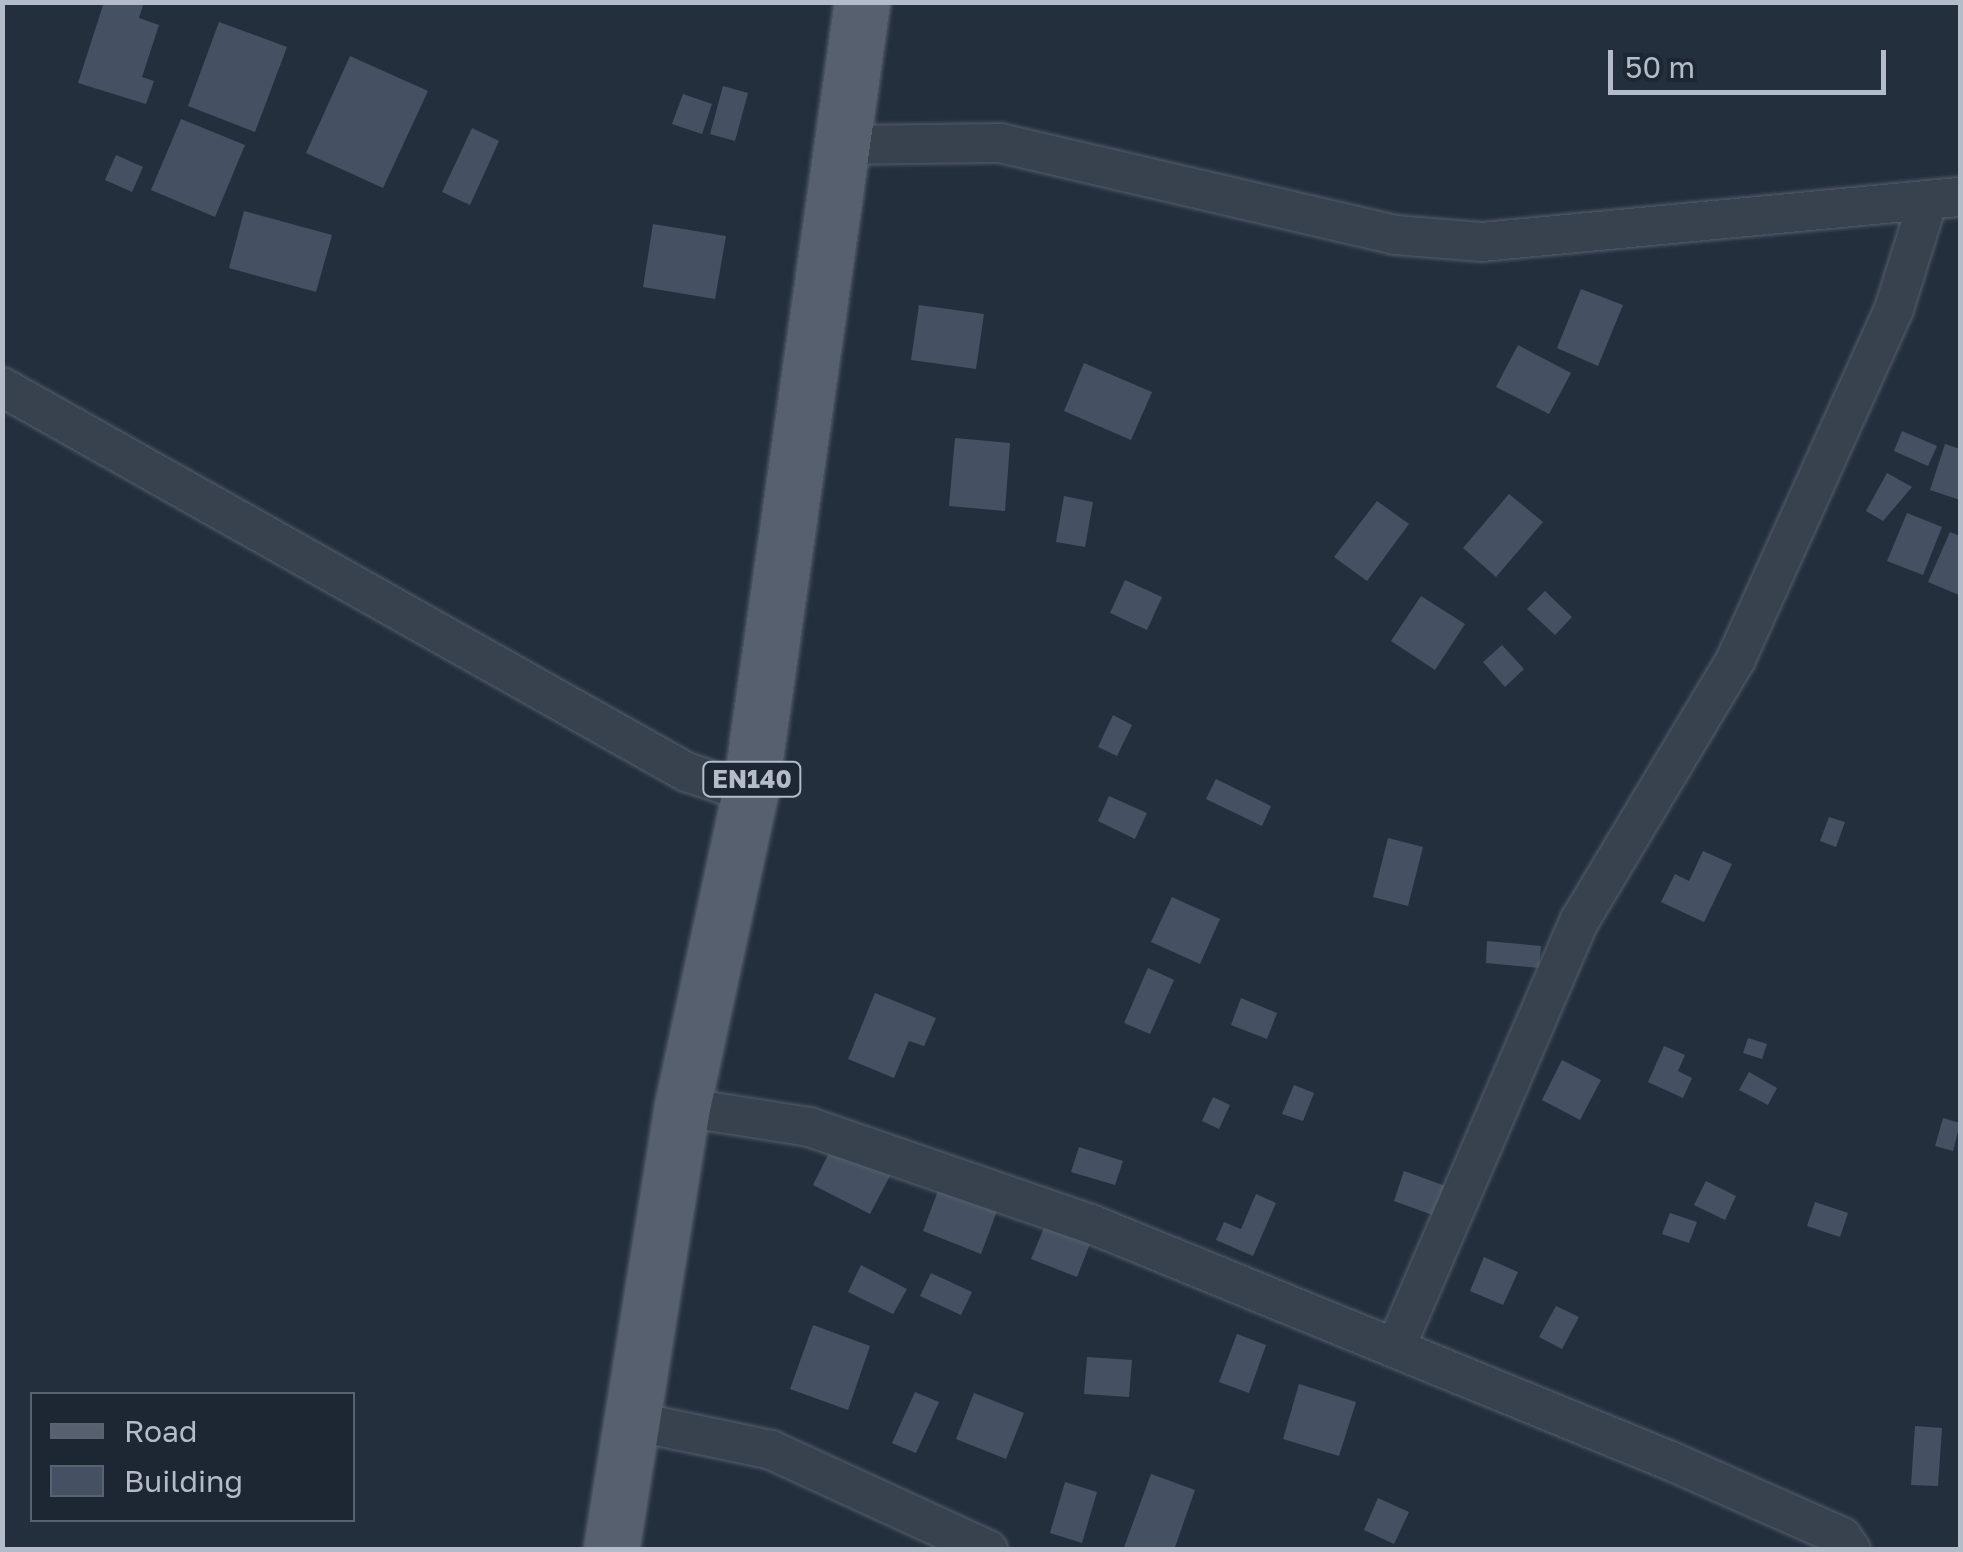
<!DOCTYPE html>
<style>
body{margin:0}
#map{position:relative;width:1963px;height:1552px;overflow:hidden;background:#242f3e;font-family:"Golos Text",sans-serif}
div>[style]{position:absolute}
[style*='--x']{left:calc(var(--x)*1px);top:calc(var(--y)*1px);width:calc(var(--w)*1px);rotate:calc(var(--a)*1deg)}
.building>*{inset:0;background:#455162}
.roads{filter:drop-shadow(0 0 2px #565f6c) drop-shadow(0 0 2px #565f6c)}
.street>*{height:38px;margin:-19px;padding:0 19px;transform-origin:19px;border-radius:19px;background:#38414e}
.primary>*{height:55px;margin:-27.5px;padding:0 27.5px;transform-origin:27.5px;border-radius:27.5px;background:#56606e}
span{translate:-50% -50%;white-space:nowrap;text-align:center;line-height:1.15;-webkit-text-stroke:9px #1d2633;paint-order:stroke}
.shield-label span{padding:2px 8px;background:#1d2633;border:2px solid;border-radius:8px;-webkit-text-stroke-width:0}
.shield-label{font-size:25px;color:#b4bcc9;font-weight:700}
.frame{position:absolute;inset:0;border:5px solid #b4bcc9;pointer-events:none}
.legend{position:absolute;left:30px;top:1392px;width:325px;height:130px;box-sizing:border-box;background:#1d2633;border:2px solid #59626f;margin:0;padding:12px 18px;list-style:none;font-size:30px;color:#b4bcc9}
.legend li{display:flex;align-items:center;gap:20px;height:50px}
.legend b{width:50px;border:2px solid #59626f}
.scale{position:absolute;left:1608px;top:50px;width:278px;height:45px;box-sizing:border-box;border:5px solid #b4bcc9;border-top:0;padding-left:12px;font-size:30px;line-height:35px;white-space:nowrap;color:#b4bcc9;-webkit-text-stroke:8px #1d2633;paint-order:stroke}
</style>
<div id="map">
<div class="building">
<i style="clip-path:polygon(104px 2px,144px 2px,139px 18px,159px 25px,142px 77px,154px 81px,146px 104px,78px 83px)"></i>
<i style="clip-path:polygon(219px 22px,287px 47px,255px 132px,188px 106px)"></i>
<i style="clip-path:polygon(350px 56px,428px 91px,383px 188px,306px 153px)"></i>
<i style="clip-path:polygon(723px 86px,748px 93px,735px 141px,710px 134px)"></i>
<i style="clip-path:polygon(683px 94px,712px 104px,702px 134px,672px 124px)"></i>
<i style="clip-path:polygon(181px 119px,245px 145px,215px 217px,151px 190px)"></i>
<i style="clip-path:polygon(472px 128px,499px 141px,470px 205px,442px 192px)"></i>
<i style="clip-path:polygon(116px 155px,143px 167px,132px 192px,105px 180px)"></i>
<i style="clip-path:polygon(244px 211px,332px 235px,316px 292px,229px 268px)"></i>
<i style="clip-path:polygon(653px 224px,726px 236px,715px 299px,643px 287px)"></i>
<i style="clip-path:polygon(1581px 289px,1623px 305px,1598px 366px,1557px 348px)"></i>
<i style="clip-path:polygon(919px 305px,984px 314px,976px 369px,911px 360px)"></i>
<i style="clip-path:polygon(1518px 345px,1571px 373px,1549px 414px,1496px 387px)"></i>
<i style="clip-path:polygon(1084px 363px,1152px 392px,1131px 440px,1064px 411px)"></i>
<i style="clip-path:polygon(1902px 431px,1937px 446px,1928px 466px,1894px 451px)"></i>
<i style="clip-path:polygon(955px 438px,1010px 443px,1005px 511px,949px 506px)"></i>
<i style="clip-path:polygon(1945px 444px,1960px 449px,1960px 500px,1930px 490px)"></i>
<i style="clip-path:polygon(1887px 473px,1912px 487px,1883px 521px,1866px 511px)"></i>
<i style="clip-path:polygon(1509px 494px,1543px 522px,1496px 577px,1463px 548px)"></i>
<i style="clip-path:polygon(1064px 496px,1093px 502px,1085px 547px,1056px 542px)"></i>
<i style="clip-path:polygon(1377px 501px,1409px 524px,1367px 581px,1334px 557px)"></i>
<i style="clip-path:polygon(1907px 513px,1942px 527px,1923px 575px,1887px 561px)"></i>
<i style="clip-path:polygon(1950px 532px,1960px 536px,1959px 595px,1928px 582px)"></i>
<i style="clip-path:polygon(1125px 580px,1162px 597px,1147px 630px,1110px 613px)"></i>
<i style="clip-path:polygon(1545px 591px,1572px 617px,1555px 635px,1527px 609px)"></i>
<i style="clip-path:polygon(1421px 596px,1465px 624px,1435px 670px,1391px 641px)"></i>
<i style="clip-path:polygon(1502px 645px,1524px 669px,1505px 687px,1483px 662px)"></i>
<i style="clip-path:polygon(1113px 715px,1132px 725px,1117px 756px,1098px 747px)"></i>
<i style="clip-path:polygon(1216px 779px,1271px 806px,1262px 826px,1206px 799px)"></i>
<i style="clip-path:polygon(1109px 796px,1147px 813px,1135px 839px,1098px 821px)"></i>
<i style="clip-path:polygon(1829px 817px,1845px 822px,1836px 847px,1820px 841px)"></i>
<i style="clip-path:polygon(1388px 838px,1423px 847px,1408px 906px,1373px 897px)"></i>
<i style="clip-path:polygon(1703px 851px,1732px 864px,1704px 922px,1661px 902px,1675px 874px,1689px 881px)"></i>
<i style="clip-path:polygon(1172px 897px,1220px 919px,1200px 964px,1151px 942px)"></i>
<i style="clip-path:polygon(1487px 941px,1541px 946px,1539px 968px,1486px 963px)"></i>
<i style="clip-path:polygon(1148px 968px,1174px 980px,1150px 1034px,1124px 1023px)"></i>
<i style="clip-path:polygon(875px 993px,936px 1018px,924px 1046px,909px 1041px,894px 1078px,848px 1059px)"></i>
<i style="clip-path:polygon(1241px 998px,1277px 1013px,1267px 1039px,1231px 1025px)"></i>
<i style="clip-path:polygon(1748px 1038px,1767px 1044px,1762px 1059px,1743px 1053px)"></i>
<i style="clip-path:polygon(1664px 1046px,1685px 1055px,1678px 1071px,1692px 1078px,1683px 1098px,1648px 1082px)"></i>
<i style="clip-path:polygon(1562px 1060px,1601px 1080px,1580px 1120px,1542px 1100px)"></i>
<i style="clip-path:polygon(1749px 1072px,1777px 1088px,1768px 1105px,1739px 1090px)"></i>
<i style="clip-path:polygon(1294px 1085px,1314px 1093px,1303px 1121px,1282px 1114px)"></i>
<i style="clip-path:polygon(1213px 1097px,1230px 1105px,1219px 1129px,1202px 1121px)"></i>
<i style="clip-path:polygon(1943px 1118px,1960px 1123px,1953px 1151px,1935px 1146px)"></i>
<i style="clip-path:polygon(834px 1143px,892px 1172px,870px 1214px,813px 1185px)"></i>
<i style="clip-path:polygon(1079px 1147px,1123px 1161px,1115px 1185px,1071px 1172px)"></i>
<i style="clip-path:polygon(1404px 1171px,1451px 1188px,1441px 1218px,1394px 1201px)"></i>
<i style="clip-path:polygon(1706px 1181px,1736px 1196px,1725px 1220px,1694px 1205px)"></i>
<i style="clip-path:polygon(939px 1188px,997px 1211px,981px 1254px,923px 1231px)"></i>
<i style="clip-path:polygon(1256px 1194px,1276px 1203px,1253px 1256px,1216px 1240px,1224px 1222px,1241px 1229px)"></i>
<i style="clip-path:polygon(1815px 1202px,1848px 1213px,1840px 1237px,1807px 1226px)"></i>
<i style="clip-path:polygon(1670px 1213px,1697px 1222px,1689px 1243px,1662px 1234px)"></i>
<i style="clip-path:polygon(1048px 1218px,1093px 1236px,1077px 1277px,1031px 1259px)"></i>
<i style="clip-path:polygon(1484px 1257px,1518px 1272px,1503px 1305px,1470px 1291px)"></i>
<i style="clip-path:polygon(861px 1265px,907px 1289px,893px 1314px,848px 1292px)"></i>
<i style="clip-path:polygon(931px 1273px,972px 1292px,961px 1315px,920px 1296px)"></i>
<i style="clip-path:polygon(1556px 1306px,1579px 1317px,1562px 1349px,1539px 1337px)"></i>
<i style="clip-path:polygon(813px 1325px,870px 1346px,848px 1410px,790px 1389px)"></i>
<i style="clip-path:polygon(1237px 1334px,1266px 1345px,1249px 1393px,1219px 1382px)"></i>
<i style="clip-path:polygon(1087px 1357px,1132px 1360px,1129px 1397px,1084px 1394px)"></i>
<i style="clip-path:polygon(1299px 1384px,1356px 1402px,1339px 1456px,1283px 1439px)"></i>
<i style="clip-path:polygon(915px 1392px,939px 1402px,916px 1453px,892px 1443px)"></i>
<i style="clip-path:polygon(974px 1393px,1024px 1413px,1006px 1459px,956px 1439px)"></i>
<i style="clip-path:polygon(1915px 1426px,1942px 1428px,1938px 1486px,1911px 1485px)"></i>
<i style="clip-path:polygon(1151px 1474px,1195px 1490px,1174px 1550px,1123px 1550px)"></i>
<i style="clip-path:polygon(1065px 1482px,1097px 1492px,1082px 1543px,1050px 1533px)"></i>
<i style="clip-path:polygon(1378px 1498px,1409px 1512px,1394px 1544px,1364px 1530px)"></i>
</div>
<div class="roads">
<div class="street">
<i style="--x:841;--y:145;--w:159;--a:-0.7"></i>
<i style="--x:1000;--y:143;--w:406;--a:13.1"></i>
<i style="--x:1395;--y:235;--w:87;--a:4.6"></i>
<i style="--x:1482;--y:242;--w:480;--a:-5.4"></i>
<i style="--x:2;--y:387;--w:785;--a:29.37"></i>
<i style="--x:686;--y:772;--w:67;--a:18.2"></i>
<i style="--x:682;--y:1107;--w:129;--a:8.9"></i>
<i style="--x:809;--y:1127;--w:298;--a:19"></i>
<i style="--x:1091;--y:1224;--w:629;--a:22.24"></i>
<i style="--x:1673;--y:1462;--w:185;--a:23.9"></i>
<i style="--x:1842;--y:1537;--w:16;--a:55"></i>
<i style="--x:1397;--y:1344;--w:462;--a:-66.7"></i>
<i style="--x:1580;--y:920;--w:304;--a:-59.1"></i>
<i style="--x:1736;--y:659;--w:384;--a:-65.7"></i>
<i style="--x:1894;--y:309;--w:110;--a:-72.6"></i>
<i style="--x:628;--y:1420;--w:146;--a:11.8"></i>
<i style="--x:771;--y:1450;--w:239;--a:24.7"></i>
</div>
<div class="primary">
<i style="--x:611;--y:1550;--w:449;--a:-80.9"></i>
<i style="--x:682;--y:1107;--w:321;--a:-77.8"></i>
<i style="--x:750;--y:793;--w:799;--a:-81.94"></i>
</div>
</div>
<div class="shield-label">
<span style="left:752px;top:779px">EN140</span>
</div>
<div class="frame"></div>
<ul class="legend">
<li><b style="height:12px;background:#56606e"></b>Road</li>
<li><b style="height:28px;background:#455162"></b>Building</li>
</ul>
<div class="scale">50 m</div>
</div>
